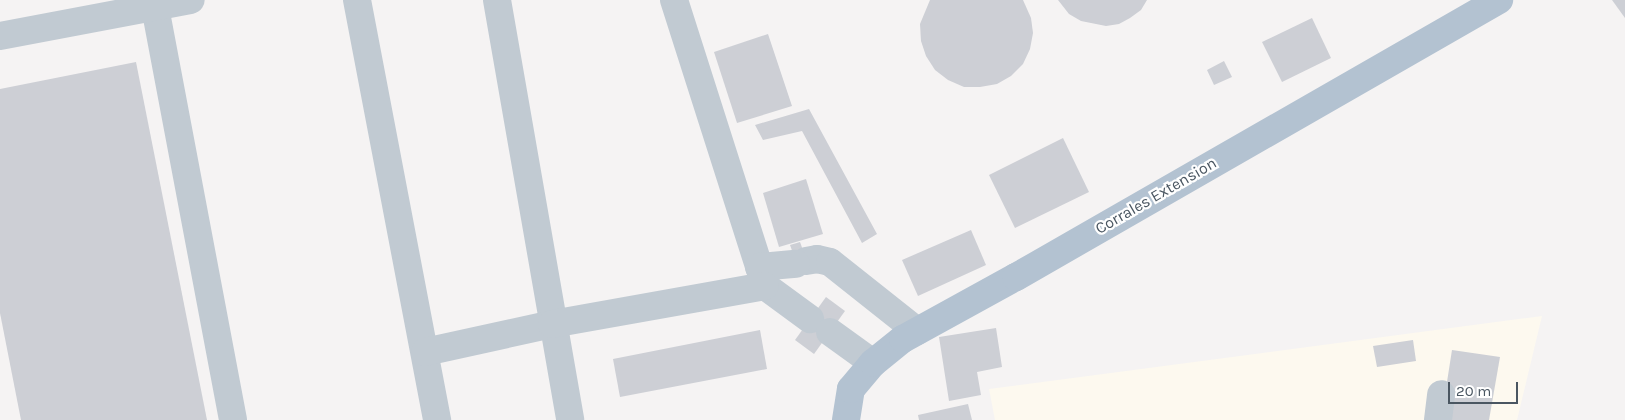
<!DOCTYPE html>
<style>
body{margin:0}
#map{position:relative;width:1625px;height:420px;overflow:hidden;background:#f5f3f3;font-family:Karla,sans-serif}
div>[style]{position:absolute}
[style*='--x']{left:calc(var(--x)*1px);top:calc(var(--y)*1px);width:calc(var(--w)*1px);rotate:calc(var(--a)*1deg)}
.commercial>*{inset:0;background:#fdf9ef}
.building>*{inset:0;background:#cdcfd5}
.minor>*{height:28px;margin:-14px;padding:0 14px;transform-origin:14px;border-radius:14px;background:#c1cad2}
.major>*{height:28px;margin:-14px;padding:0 14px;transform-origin:14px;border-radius:14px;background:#b3c2d1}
span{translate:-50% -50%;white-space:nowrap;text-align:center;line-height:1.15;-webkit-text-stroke:4.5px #fff;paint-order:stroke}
.street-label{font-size:16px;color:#4a5661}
.scale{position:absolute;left:1448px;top:382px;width:70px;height:22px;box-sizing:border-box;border:2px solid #4a5661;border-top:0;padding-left:6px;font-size:15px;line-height:18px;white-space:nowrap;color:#4a5661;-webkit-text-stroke:4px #fff;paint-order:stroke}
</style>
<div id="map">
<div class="commercial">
<i style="clip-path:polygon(1542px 316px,1517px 420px,995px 420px,989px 389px)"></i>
</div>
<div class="building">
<i style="clip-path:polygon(930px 0,1023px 0,1031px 18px,1033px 33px,1030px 49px,1023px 64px,1011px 76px,997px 84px,980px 87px,964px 87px,948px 80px,935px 70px,926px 56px,921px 41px,920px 24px)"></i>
<i style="clip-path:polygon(1058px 0,1147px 0,1141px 10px,1130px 18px,1119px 24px,1106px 26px,1081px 21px,1069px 14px)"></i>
<i style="clip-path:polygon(1612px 0,1625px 0,1625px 18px)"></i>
<i style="clip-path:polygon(1312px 18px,1331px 58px,1282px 82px,1262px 42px)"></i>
<i style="clip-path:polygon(768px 34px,792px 106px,737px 123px,714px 52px)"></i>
<i style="clip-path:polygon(1224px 61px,1232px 77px,1214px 85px,1207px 70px)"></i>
<i style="clip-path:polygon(136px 62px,207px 420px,21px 420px,0 313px,0 89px)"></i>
<i style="clip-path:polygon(809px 109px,877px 234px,862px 243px,802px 131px,763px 140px,755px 125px)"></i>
<i style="clip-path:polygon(1063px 138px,1089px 192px,1015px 228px,989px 175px)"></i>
<i style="clip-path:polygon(806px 179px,823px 234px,779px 247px,763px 193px)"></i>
<i style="clip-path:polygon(971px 230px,986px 265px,918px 296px,902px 260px)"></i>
<i style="clip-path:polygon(800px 242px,811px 272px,801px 275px,790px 245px)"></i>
<i style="clip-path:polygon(826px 297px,845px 311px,814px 354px,795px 340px)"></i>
<i style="clip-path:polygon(996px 328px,1002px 367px,977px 372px,981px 395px,949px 401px,939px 337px)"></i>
<i style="clip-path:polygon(760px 330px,767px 369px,620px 397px,613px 359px)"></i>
<i style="clip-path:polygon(1413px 340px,1416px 361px,1377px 367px,1373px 346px)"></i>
<i style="clip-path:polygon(1452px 350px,1500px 357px,1489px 420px,1441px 420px)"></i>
<i style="clip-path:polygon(968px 404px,972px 420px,919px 420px,918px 415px)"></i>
</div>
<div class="minor">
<i style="--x:357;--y:0;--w:428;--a:79.2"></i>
<i style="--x:497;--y:0;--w:426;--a:80.1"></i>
<i style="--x:674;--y:0;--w:300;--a:72.3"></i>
<i style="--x:765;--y:286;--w:56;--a:36.3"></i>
<i style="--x:155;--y:7;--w:420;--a:79.3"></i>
<i style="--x:0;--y:36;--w:194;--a:-10.7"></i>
<i style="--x:806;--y:261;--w:11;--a:-10"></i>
<i style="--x:817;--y:259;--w:13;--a:13"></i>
<i style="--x:830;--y:262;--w:111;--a:38.4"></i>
<i style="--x:759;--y:267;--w:37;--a:-5"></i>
<i style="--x:830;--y:332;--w:53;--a:35.8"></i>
<i style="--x:425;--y:352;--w:130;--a:-12.4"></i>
<i style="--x:552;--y:324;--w:216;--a:-10.1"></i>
<i style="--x:1438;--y:420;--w:26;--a:-83"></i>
</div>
<div class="major">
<i style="--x:846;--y:420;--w:31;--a:-81"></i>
<i style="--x:851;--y:389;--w:34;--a:-50"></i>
<i style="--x:873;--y:363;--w:38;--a:-39"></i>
<i style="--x:903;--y:339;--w:129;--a:-28.8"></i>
<i style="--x:1016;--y:277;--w:557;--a:-29.83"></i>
</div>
<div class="street-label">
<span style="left:1156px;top:196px;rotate:-30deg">Corrales Extension</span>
</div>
<div class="scale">20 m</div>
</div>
